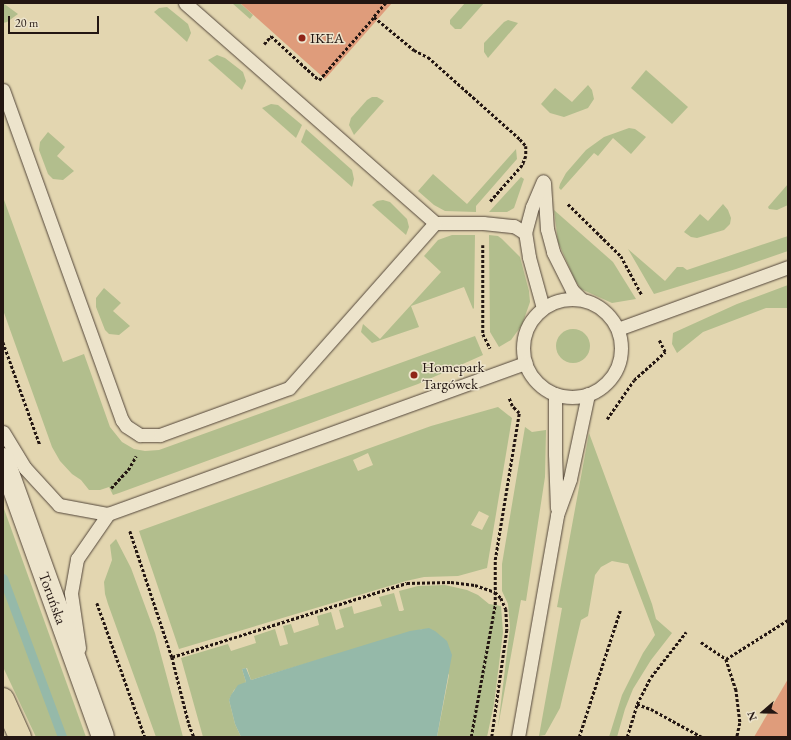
<!DOCTYPE html>
<meta charset="utf-8">
<style>
body{margin:0}
#map{position:relative;width:791px;height:740px;overflow:hidden;background:#e3d6b0;font-family:"EB Garamond",serif}
div>[style]{position:absolute}
[style*='--x']{left:calc(var(--x)*1px);top:calc(var(--y)*1px);width:calc(var(--w)*1px);rotate:calc(var(--a)*1deg)}
.green>*{inset:0;background:#b2be8d}
.round{border-radius:50%}
.water>*{inset:0;background:#95b9a9}
.stream>*{height:9px;margin:-4.5px;padding:0 4.5px;transform-origin:4.5px;border-radius:4.5px;background:#95b9a9}
.building>*{inset:0;background:#df9c7b}
.path>*{height:2.5px;margin-top:-1.25px;transform-origin:0;background:repeating-linear-gradient(90deg,#231612 0 3px,transparent 0 5px)}
.roads{filter:drop-shadow(0 0 1px #53463a) drop-shadow(0 0 1px #53463a)}
.service>*{height:13px;margin:-6.5px;padding:0 6.5px;transform-origin:6.5px;border-radius:6.5px;background:#ede4cc}
.service>.ring{margin:-6.5px;padding:0;box-sizing:content-box;background:none;border:13px solid #ede4cc;border-radius:50%}
.secondary>*{height:22px;margin:-11px;padding:0 11px;transform-origin:11px;border-radius:11px;background:#ede4cc}
.motorway>*{height:22px;margin:-11px;padding:0 11px;transform-origin:11px;border-radius:11px;background:#e3d6b0}
.dots>*{width:11px;height:11px;translate:-50% -50%;box-sizing:border-box;border:2px solid #ede4cc;border-radius:50%}
span{translate:-50% -50%;white-space:nowrap;text-align:center;line-height:1.15;-webkit-text-stroke:3px #ede4cc;paint-order:stroke}
.poi-label{font-size:15px;color:#231612}
.left{translate:0 -50%;text-align:left}
.street-label{font-size:15px;color:#231612}
.frame{position:absolute;inset:0;border:4px solid #231612;pointer-events:none}
.north{position:absolute;left:743px;top:692px;width:40px;height:40px;-webkit-text-stroke:3px #ede4cc;paint-order:stroke;rotate:250deg;font-size:11px;font-weight:700;line-height:16px;text-align:center;color:#231612}
.north::after{content:'';display:block;margin:auto;width:14px;height:18px;background:#231612;clip-path:polygon(50% 0,100% 100%,50% 72%,0 100%)}
.scale{position:absolute;left:8px;top:16px;width:91px;height:18px;box-sizing:border-box;border:2px solid #231612;border-top:0;padding-left:5px;font-size:12px;line-height:14px;white-space:nowrap;color:#231612;-webkit-text-stroke:3px #ede4cc;paint-order:stroke}
</style>
<div id="map">
<div class="green">
<i style="clip-path:polygon(3px 3px,18px 14px,7px 22px,3px 23px)"></i>
<i style="clip-path:polygon(232px 3px,240px 3px,253px 15px,250px 19px)"></i>
<i style="clip-path:polygon(465px 3px,484px 3px,461px 29px,455px 29px,450px 24px,450px 20px)"></i>
<i style="clip-path:polygon(167px 7px,188px 24px,191px 33px,187px 42px,154px 12px,159px 8px)"></i>
<i style="clip-path:polygon(508px 20px,518px 23px,488px 58px,484px 52px,484px 43px,504px 22px)"></i>
<i style="clip-path:polygon(217px 55px,225px 58px,243px 72px,246px 81px,242px 90px,208px 60px)"></i>
<i style="clip-path:polygon(646px 70px,688px 107px,672px 124px,631px 88px)"></i>
<i style="clip-path:polygon(588px 85px,592px 90px,594px 99px,588px 108px,564px 117px,550px 113px,541px 104px,555px 88px,572px 102px)"></i>
<i style="clip-path:polygon(372px 97px,377px 97px,384px 101px,354px 135px,349px 125px,351px 118px,367px 100px)"></i>
<i style="clip-path:polygon(271px 104px,278px 105px,302px 125px,296px 138px,262px 108px)"></i>
<i style="clip-path:polygon(629px 128px,635px 129px,646px 137px,631px 154px,613px 138px,598px 156px,594px 153px,561px 190px,559px 188px,560px 184px,566px 173px,586px 150px,604px 137px)"></i>
<i style="clip-path:polygon(306px 129px,352px 170px,354px 179px,352px 187px,301px 142px)"></i>
<i style="clip-path:polygon(48px 132px,65px 147px,57px 156px,74px 171px,63px 180px,53px 179px,48px 174px,39px 150px,40px 142px)"></i>
<i style="clip-path:polygon(516px 149px,517px 159px,476px 206px,476px 212px,445px 211px,434px 205px,418px 191px,433px 174px,467px 204px)"></i>
<i style="clip-path:polygon(521px 177px,524px 179px,514px 208px,507px 212px,489px 212px)"></i>
<i style="clip-path:polygon(788px 184px,788px 205px,777px 210px,769px 209px,768px 207px)"></i>
<i style="clip-path:polygon(3px 197px,63px 362px,84px 354px,110px 427px,122px 442px,134px 449px,145px 451px,159px 450px,475px 336px,483px 355px,418px 384px,119px 493px,113px 495px,109px 487px,100px 490px,89px 490px,81px 480px,72px 474px,60px 461px,52px 447px,3px 310px)"></i>
<i style="clip-path:polygon(383px 200px,390px 202px,407px 219px,409px 227px,406px 235px,372px 205px,377px 201px)"></i>
<i style="clip-path:polygon(723px 204px,728px 210px,731px 218px,730px 224px,724px 230px,697px 238px,691px 237px,684px 232px,700px 214px,708px 221px)"></i>
<i style="clip-path:polygon(554px 210px,613px 262px,636px 299px,612px 303px,581px 289px,575px 280px,558px 242px)"></i>
<i style="clip-path:polygon(452px 235px,475px 235px,474px 308px,473px 309px,464px 287px,411px 306px,419px 327px,372px 343px,361px 332px,363px 324px,380px 339px,441px 272px,424px 256px,438px 240px)"></i>
<i style="clip-path:polygon(489px 235px,498px 236px,502px 239px,520px 257px,529px 291px,530px 302px,522px 325px,511px 340px,499px 347px,490px 332px)"></i>
<i style="clip-path:polygon(788px 236px,788px 251px,736px 269px,654px 294px,628px 249px,665px 281px,677px 267px,683px 267px,687px 270px)"></i>
<i style="clip-path:polygon(788px 285px,788px 308px,766px 308px,703px 332px,677px 353px,672px 344px,673px 333px,737px 304px)"></i>
<i style="clip-path:polygon(104px 288px,121px 303px,113px 311px,130px 326px,119px 335px,109px 334px,105px 330px,96px 307px,96px 298px)"></i>
<i class="round" style="left:556px;top:329px;width:34px;height:34px"></i>
<i style="clip-path:polygon(evenodd,498px 407px,512px 418px,487px 568px,458px 576px,424px 577px,406px 581px,179px 649px,139px 531px,431px 426px,498px 407px,368px 453px,373px 465px,358px 471px,353px 460px,368px 453px,498px 407px,479px 511px,489px 516px,482px 530px,471px 525px,479px 511px)"></i>
<i style="clip-path:polygon(525px 427px,532px 432px,546px 430px,545px 477px,526px 601px,521px 600px,498px 727px,510px 627px,508px 604px,502px 591px,502px 564px)"></i>
<i style="clip-path:polygon(589px 433px,652px 604px,656px 619px,672px 633px,651px 660px,633px 689px,625px 709px,617px 737px,609px 737px,622px 695px,643px 653px,655px 635px,628px 564px,612px 561px,601px 567px,595px 575px,588px 616px,581px 620px,560px 708px,545px 735px,539px 736px,562px 608px,557px 607px)"></i>
<i style="clip-path:polygon(3px 506px,86px 737px,36px 737px,3px 667px)"></i>
<i style="clip-path:polygon(116px 539px,131px 568px,155px 633px,183px 737px,156px 737px,108px 604px,105px 594px,104px 582px,112px 560px,110px 545px)"></i>
<i style="clip-path:polygon(445px 585px,467px 590px,478px 595px,489px 604px,501px 606px,503px 632px,494px 704px,487px 737px,437px 737px,449px 675px,423px 629px,251px 680px,247px 668px,242px 669px,246px 682px,234px 690px,229px 700px,235px 724px,241px 737px,203px 737px,181px 658px,228px 644px,231px 651px,256px 643px,254px 636px,275px 629px,280px 646px,288px 644px,283px 626px,291px 624px,294px 633px,319px 625px,317px 616px,331px 612px,336px 630px,344px 627px,339px 610px,352px 606px,354px 614px,382px 606px,379px 597px,394px 593px,399px 611px,402px 611px,404px 610px,399px 591px,418px 586px)"></i>
</div>
<div class="water">
<i style="clip-path:polygon(429px 628px,435px 631px,447px 641px,452px 655px,437px 737px,241px 737px,235px 724px,229px 700px,231px 695px,238px 685px,246px 682px,242px 669px,246px 668px,251px 680px,410px 631px)"></i>
</div>
<div class="stream">
<i style="--x:3;--y:578;--w:170;--a:69.6"></i>
</div>
<div class="building">
<i style="clip-path:polygon(240px 3px,392px 3px,325px 79px)"></i>
<i style="clip-path:polygon(788px 679px,788px 737px,754px 737px)"></i>
</div>
<div class="path">
<i style="--x:386;--y:3;--w:18;--a:131"></i>
<i style="--x:374;--y:17;--w:52;--a:39.5"></i>
<i style="--x:414;--y:50;--w:16;--a:27"></i>
<i style="--x:428;--y:57;--w:123;--a:41.7"></i>
<i style="--x:520;--y:139;--w:9;--a:49"></i>
<i style="--x:526;--y:146;--w:10;--a:90"></i>
<i style="--x:526;--y:156;--w:9;--a:111"></i>
<i style="--x:264;--y:44;--w:11;--a:-49"></i>
<i style="--x:271;--y:36;--w:65;--a:42.5"></i>
<i style="--x:319;--y:80;--w:84;--a:-48.9"></i>
<i style="--x:490;--y:201;--w:50;--a:-48.3"></i>
<i style="--x:523;--y:164;--w:1;--a:45"></i>
<i style="--x:568;--y:204;--w:74;--a:44.5"></i>
<i style="--x:621;--y:256;--w:44;--a:61.7"></i>
<i style="--x:483;--y:245;--w:89;--a:90"></i>
<i style="--x:483;--y:334;--w:16;--a:63"></i>
<i style="--x:3;--y:342;--w:109;--a:70.2"></i>
<i style="--x:607;--y:419;--w:47;--a:-55.3"></i>
<i style="--x:634;--y:380;--w:42;--a:-42.1"></i>
<i style="--x:665;--y:352;--w:13;--a:-117"></i>
<i style="--x:111;--y:488;--w:25;--a:-47"></i>
<i style="--x:128;--y:470;--w:16;--a:-60"></i>
<i style="--x:130;--y:531;--w:133;--a:71.6"></i>
<i style="--x:172;--y:657;--w:69;--a:75.8"></i>
<i style="--x:189;--y:724;--w:14;--a:69"></i>
<i style="--x:97;--y:603;--w:142;--a:70.3"></i>
<i style="--x:701;--y:642;--w:30;--a:34"></i>
<i style="--x:726;--y:659;--w:32;--a:72"></i>
<i style="--x:736;--y:689;--w:34;--a:83"></i>
<i style="--x:740;--y:723;--w:14;--a:102"></i>
<i style="--x:172;--y:657;--w:246;--a:-17.5"></i>
<i style="--x:407;--y:583;--w:44;--a:-1.3"></i>
<i style="--x:451;--y:582;--w:24;--a:7"></i>
<i style="--x:475;--y:585;--w:21;--a:19"></i>
<i style="--x:495;--y:592;--w:8;--a:45"></i>
<i style="--x:501;--y:598;--w:12;--a:66"></i>
<i style="--x:506;--y:609;--w:21;--a:87"></i>
<i style="--x:507;--y:630;--w:108;--a:98"></i>
<i style="--x:726;--y:659;--w:73;--a:-32.2"></i>
<i style="--x:637;--y:704;--w:15;--a:20"></i>
<i style="--x:651;--y:709;--w:58;--a:28.8"></i>
<i style="--x:471;--y:737;--w:134;--a:-79.7"></i>
<i style="--x:495;--y:605;--w:45;--a:-90"></i>
<i style="--x:495;--y:560;--w:149;--a:-80.7"></i>
<i style="--x:519;--y:413;--w:10;--a:-135"></i>
<i style="--x:512;--y:406;--w:9;--a:-111"></i>
<i style="--x:579;--y:737;--w:133;--a:-72"></i>
<i style="--x:627;--y:737;--w:34;--a:-73"></i>
<i style="--x:637;--y:704;--w:30;--a:-63"></i>
<i style="--x:651;--y:677;--w:57;--a:-52.1"></i>
</div>
<div class="roads">
<div class="service">
<i style="--x:185;--y:3;--w:333;--a:41.3"></i>
<i style="--x:435;--y:223;--w:48;--a:0"></i>
<i style="--x:483;--y:223;--w:31;--a:6"></i>
<i style="--x:514;--y:226;--w:13;--a:32"></i>
<i style="--x:3;--y:90;--w:351;--a:70.2"></i>
<i style="--x:122;--y:420;--w:7;--a:56"></i>
<i style="--x:126;--y:426;--w:17;--a:33"></i>
<i style="--x:140;--y:435;--w:20;--a:0"></i>
<i style="--x:160;--y:435;--w:137;--a:-20"></i>
<i style="--x:289;--y:388;--w:220;--a:-48.5"></i>
<i style="--x:544;--y:183;--w:46;--a:86.3"></i>
<i style="--x:547;--y:229;--w:24;--a:75"></i>
<i style="--x:553;--y:252;--w:42;--a:63.4"></i>
<i style="--x:572;--y:290;--w:13;--a:45"></i>
<i class="ring" style="left:523px;top:299px;width:85px;height:85px"></i>
<i style="--x:543;--y:308;--w:53;--a:-105.4"></i>
<i style="--x:529;--y:257;--w:24;--a:-99"></i>
<i style="--x:525;--y:233;--w:27;--a:-75"></i>
<i style="--x:532;--y:207;--w:28;--a:-67"></i>
<i style="--x:618;--y:329;--w:181;--a:-20"></i>
<i style="--x:555;--y:394;--w:60;--a:90"></i>
<i style="--x:555;--y:454;--w:54;--a:87.9"></i>
<i style="--x:3;--y:432;--w:42;--a:58.6"></i>
<i style="--x:25;--y:468;--w:50;--a:47.4"></i>
<i style="--x:59;--y:505;--w:50;--a:10.4"></i>
<i style="--x:108;--y:514;--w:444;--a:-19.9"></i>
<i style="--x:79;--y:648;--w:56;--a:-98.3"></i>
<i style="--x:71;--y:593;--w:35;--a:-80"></i>
<i style="--x:77;--y:559;--w:55;--a:-55.4"></i>
<i style="--x:518;--y:737;--w:225;--a:-80"></i>
<i style="--x:557;--y:515;--w:38;--a:-70"></i>
<i style="--x:570;--y:479;--w:87;--a:-78"></i>
</div>
<div class="secondary">
<i style="--x:3;--y:459;--w:295;--a:70.2"></i>
</div>
<div class="motorway">
<i style="--x:3;--y:699;--w:42;--a:65.9"></i>
</div>
</div>
<div class="dots">
<i style="left:302px;top:38px;background:#8f2418"></i>
<i style="left:414px;top:375px;background:#8f2418"></i>
</div>
<div class="poi-label">
<span class="left" style="left:310px;top:38px">IKEA</span>
<span class="left" style="left:422px;top:375px">Homepark<br>Targówek</span>
</div>
<div class="street-label">
<span style="left:53px;top:598px;rotate:70deg">Toruńska</span>
</div>
<div class="frame"></div>
<div class="north">N</div>
<div class="scale">20 m</div>
</div>
